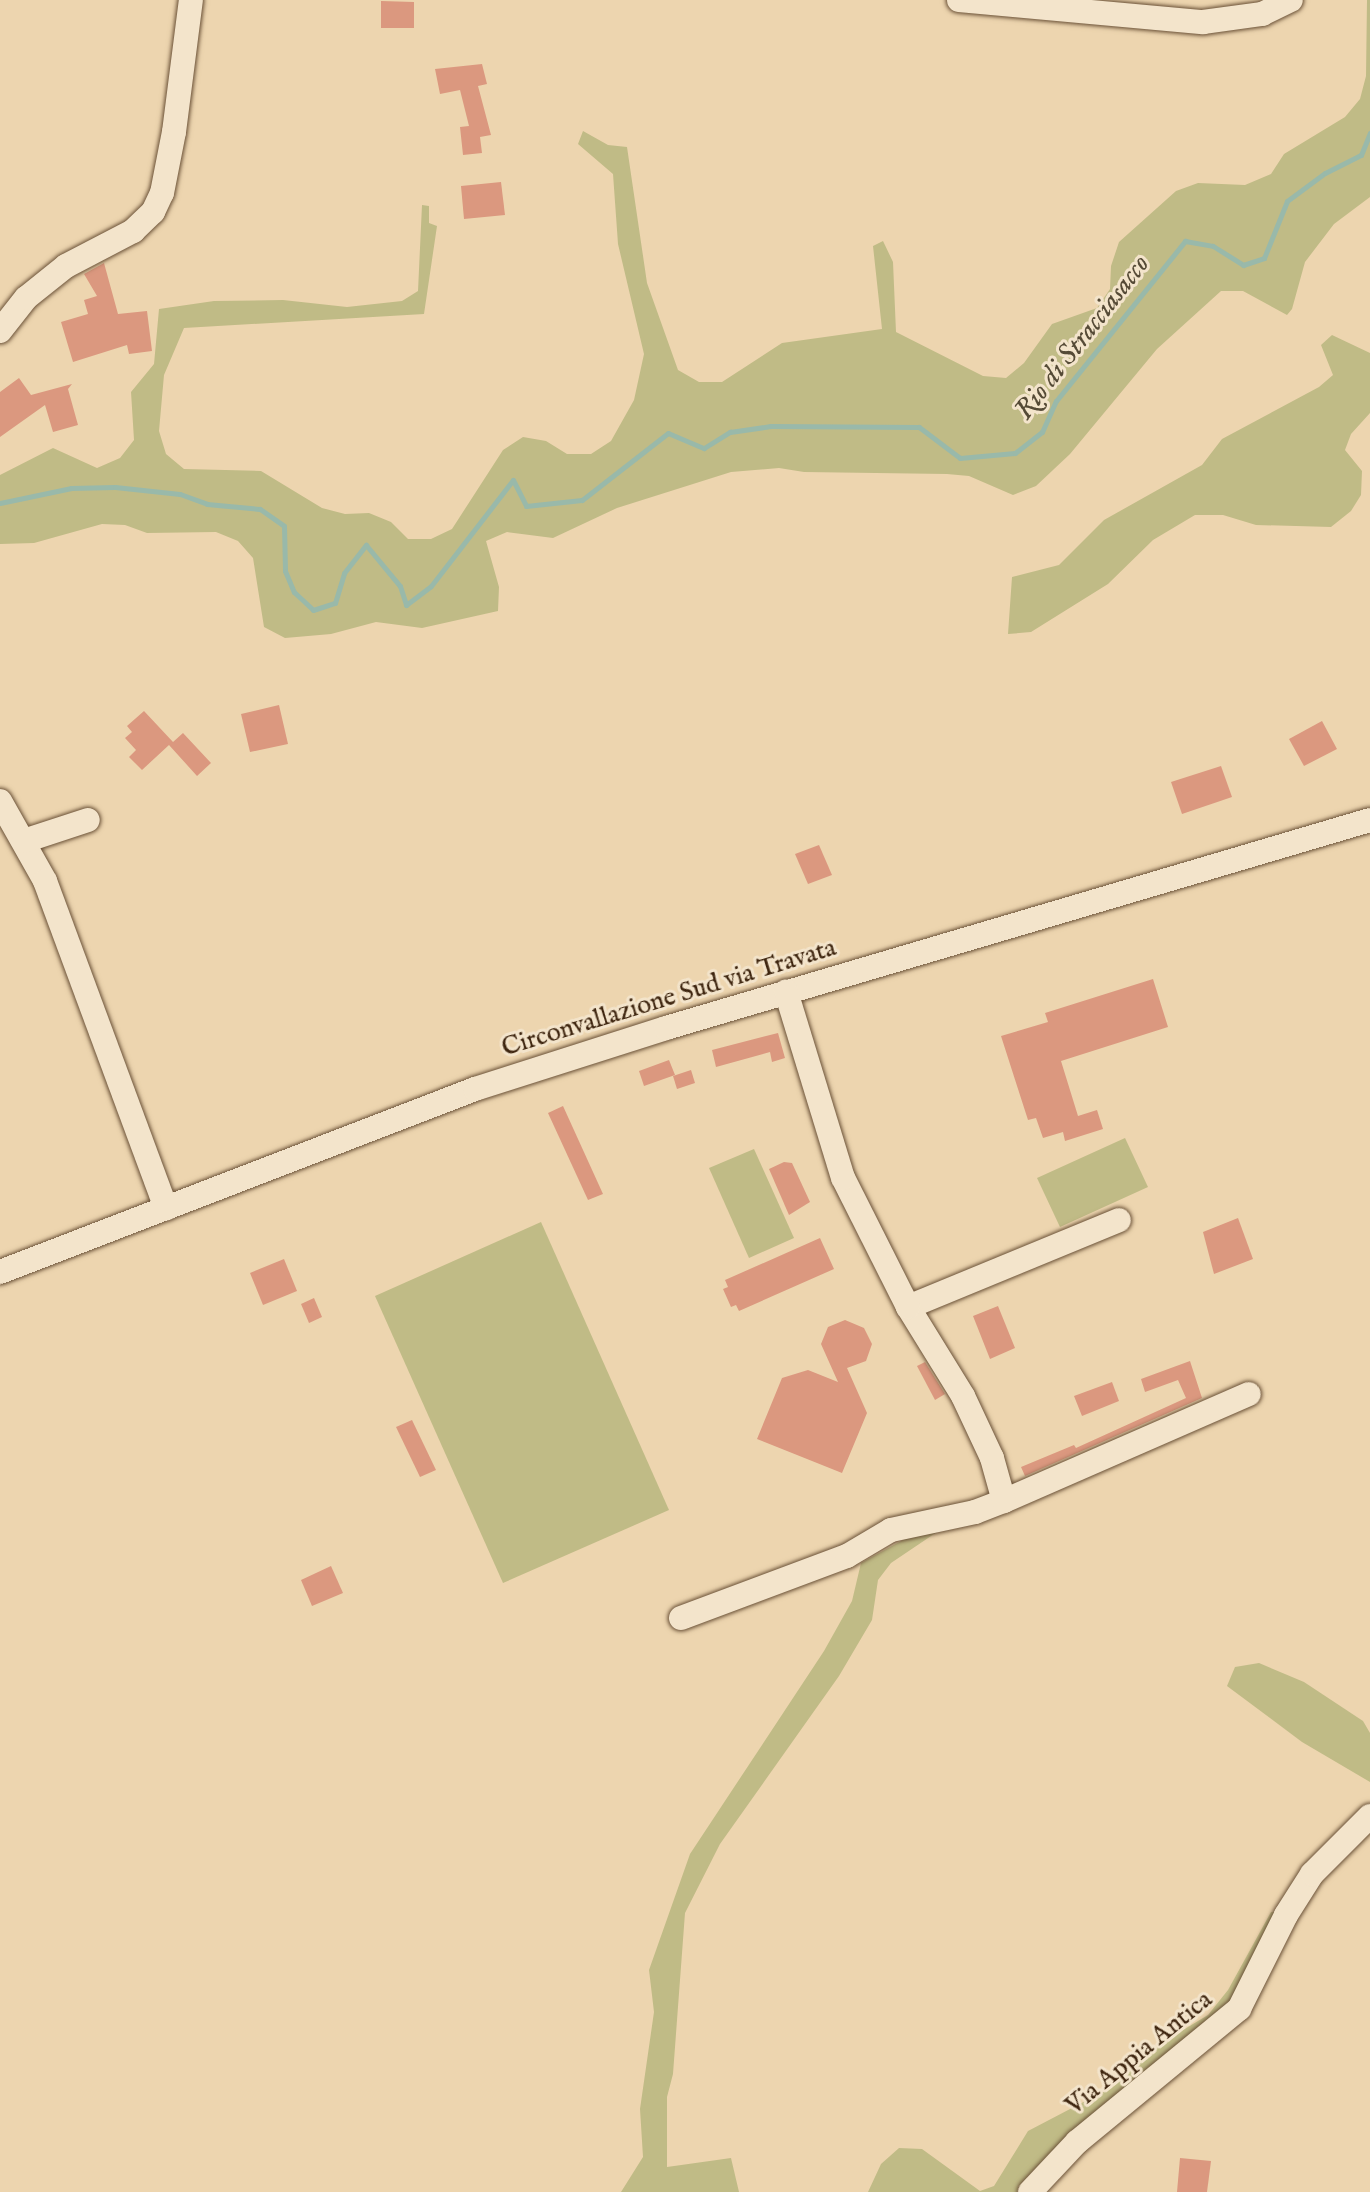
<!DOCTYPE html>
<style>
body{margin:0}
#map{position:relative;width:1370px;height:2192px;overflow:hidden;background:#edd5af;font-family:"IM FELL English",serif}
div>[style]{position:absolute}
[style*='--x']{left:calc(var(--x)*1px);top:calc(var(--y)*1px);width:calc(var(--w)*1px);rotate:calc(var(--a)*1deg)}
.green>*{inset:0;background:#c0bb86}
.stream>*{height:5px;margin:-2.5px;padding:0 2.5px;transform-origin:2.5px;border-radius:2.5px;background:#99b9aa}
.building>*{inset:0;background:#db987f}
.roads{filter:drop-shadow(0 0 2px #6a5137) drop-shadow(0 0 2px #6a5137)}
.minor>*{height:24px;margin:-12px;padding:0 12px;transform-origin:12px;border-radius:12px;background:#f3e4cb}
span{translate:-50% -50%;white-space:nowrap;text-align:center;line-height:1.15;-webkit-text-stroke:6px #f3e4cb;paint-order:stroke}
.street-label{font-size:26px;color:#3e250f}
.water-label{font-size:28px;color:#554a36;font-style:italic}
</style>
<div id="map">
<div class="green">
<i style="clip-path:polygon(1367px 0,1370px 0,1370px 197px,1334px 224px,1305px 262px,1292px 309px,1287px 315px,1243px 291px,1221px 291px,1157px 349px,1070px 454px,1036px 486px,1013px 495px,969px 476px,947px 474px,804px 472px,779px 468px,731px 472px,617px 508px,553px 538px,507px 532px,486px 541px,499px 587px,498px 611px,422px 628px,376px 622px,331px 634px,285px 638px,264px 627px,253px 558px,238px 541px,216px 532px,147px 533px,125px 525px,102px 524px,34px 543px,0 544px,0 475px,53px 448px,97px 468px,120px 458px,134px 440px,131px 392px,154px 364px,159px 309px,214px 301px,283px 300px,347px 307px,402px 301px,418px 291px,422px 205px,429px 206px,429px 223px,437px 226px,424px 314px,184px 328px,164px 375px,159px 431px,166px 454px,184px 469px,261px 471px,322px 508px,345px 514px,369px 513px,391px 522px,408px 539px,431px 539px,452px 529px,503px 450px,523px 437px,546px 441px,567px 454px,591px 454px,611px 441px,634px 400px,644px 354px,618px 244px,613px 174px,578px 144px,583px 131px,608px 145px,627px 147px,647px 283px,678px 370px,699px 382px,722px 382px,782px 343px,882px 329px,873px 246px,883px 241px,893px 262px,896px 332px,983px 376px,1006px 378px,1024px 363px,1052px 324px,1097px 308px,1110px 289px,1111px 266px,1119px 242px,1176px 191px,1198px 183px,1245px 185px,1271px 174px,1284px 154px,1345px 117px,1360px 99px,1366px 76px)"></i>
<i style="clip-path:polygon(1332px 335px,1370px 353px,1370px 413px,1351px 434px,1345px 450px,1362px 471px,1361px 495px,1351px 511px,1331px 527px,1256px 525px,1223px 515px,1195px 515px,1153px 540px,1108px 584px,1031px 632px,1008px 634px,1012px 577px,1059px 565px,1104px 520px,1202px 465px,1222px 439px,1319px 387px,1333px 375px,1321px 345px)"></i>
<i style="clip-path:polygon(1125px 1138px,1148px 1187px,1060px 1227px,1037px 1178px)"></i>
<i style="clip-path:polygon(754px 1149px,794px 1238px,749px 1258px,709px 1168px)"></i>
<i style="clip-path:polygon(541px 1222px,669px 1510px,503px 1583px,375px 1296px)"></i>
<i style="clip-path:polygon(937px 1532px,891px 1563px,878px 1580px,872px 1620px,839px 1676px,720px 1844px,685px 1913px,673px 2074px,667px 2097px,667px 2167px,731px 2158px,739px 2192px,621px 2192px,643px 2157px,640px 2109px,654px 2012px,649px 1970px,690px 1854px,824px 1651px,852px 1601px,861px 1563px,912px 1535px)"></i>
<i style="clip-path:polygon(1259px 1663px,1304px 1682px,1363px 1721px,1370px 1733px,1370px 1782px,1302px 1742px,1227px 1686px,1235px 1667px)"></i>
<i style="clip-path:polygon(1271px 1912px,1281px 1913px,1234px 2003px,1024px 2192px,868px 2192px,881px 2164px,899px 2148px,922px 2149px,980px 2191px,994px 2186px,1028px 2131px,1114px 2086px,1148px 2051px,1208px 2015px,1228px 1990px)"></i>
</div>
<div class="stream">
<i style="--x:0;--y:503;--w:73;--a:-11.9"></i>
<i style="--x:71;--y:488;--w:44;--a:-1.3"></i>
<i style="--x:115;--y:487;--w:65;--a:6.1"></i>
<i style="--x:180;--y:494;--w:29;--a:20"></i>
<i style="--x:207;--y:504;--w:53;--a:5.4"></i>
<i style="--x:260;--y:509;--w:29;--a:35"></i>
<i style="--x:284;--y:526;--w:45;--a:88.7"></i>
<i style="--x:285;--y:571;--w:23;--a:67"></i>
<i style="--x:294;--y:592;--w:26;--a:43"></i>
<i style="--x:313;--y:610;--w:23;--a:-18"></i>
<i style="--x:335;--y:603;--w:31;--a:-73"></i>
<i style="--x:344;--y:573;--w:36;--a:-52"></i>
<i style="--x:366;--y:545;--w:53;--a:50.3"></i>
<i style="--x:400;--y:586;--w:20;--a:72"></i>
<i style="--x:406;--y:605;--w:31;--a:-37"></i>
<i style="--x:431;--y:586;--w:134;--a:-52.3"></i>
<i style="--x:513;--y:480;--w:29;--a:63"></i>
<i style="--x:526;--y:506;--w:56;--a:-6.1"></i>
<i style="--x:582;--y:500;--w:109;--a:-37.9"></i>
<i style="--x:668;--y:433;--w:39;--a:23"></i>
<i style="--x:704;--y:448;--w:31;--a:-32"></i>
<i style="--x:730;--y:432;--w:41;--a:-8.3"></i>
<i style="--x:771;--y:426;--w:148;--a:0.4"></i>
<i style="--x:919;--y:427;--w:51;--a:37.1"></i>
<i style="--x:960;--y:458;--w:55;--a:-5.2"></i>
<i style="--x:1015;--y:453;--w:34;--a:-38"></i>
<i style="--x:1042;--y:432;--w:34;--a:-66"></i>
<i style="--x:1056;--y:401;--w:206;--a:-51.1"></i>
<i style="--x:1185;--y:241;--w:28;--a:10"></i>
<i style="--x:1213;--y:246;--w:36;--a:32"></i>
<i style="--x:1243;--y:265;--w:22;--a:-18"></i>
<i style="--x:1264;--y:258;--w:61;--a:-68"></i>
<i style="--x:1287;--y:201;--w:47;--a:-36.4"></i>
<i style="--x:1325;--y:173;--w:40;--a:-26.6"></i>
<i style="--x:1361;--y:155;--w:24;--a:-68"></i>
</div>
<div class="building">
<i style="clip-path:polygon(381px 1px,414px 2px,414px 28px,381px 28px)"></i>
<i style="clip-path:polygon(482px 64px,487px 84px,478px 86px,491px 135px,480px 137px,482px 153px,463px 155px,460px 127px,469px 126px,460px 90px,440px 94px,435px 69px)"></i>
<i style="clip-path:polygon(501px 182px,505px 215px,464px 219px,461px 186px)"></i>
<i style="clip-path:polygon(104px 263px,118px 314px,147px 311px,152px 351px,129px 354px,127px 345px,73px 362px,61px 322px,88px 314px,84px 300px,97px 296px,84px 274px)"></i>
<i style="clip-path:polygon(19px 378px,31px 395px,72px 384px,68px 389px,78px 425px,53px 432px,45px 405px,0 437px,0 392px)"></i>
<i style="clip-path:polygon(279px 705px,288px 744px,250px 752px,241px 714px)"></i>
<i style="clip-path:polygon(144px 711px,173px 742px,183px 733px,211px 763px,197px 776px,169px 745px,142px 770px,129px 757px,136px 750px,125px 738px,132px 732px,127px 726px)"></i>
<i style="clip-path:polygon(1322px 721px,1337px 749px,1304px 766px,1289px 739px)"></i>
<i style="clip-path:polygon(1221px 766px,1232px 797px,1182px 814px,1171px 782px)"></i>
<i style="clip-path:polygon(819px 845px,832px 875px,808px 884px,795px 854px)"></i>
<i style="clip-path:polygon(1153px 979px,1168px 1027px,1061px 1061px,1078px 1116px,1097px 1110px,1103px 1129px,1065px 1141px,1063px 1132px,1043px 1138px,1036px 1118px,1028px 1120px,1001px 1036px,1048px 1022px,1045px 1013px)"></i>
<i style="clip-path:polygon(778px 1033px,785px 1058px,772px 1062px,770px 1052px,716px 1067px,712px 1050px)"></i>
<i style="clip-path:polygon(669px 1060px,675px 1075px,644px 1086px,639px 1071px)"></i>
<i style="clip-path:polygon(691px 1070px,695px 1083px,677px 1089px,673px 1076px)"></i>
<i style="clip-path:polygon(563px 1106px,603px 1194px,588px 1200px,548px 1113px)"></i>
<i style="clip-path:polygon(784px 1162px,792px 1163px,810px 1202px,789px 1215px,769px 1169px)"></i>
<i style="clip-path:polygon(1238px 1218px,1253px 1259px,1214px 1274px,1203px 1232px)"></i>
<i style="clip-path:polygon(820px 1238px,834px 1269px,739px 1311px,736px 1305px,731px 1307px,723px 1289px,728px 1287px,725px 1280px)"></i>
<i style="clip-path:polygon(284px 1259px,297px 1291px,263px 1305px,250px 1273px)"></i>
<i style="clip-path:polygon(314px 1298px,322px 1317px,309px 1323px,301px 1304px)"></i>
<i style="clip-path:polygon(998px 1306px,1015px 1348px,990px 1359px,973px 1316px)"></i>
<i style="clip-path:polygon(845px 1320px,864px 1328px,872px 1344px,866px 1361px,847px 1368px,867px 1413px,842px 1473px,757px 1439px,782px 1378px,808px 1370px,838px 1382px,821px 1344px,828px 1327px)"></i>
<i style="clip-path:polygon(1190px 1361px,1202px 1398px,1025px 1476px,1021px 1467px,1074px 1445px,1076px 1448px,1186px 1398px,1178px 1380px,1145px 1392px,1141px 1379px)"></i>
<i style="clip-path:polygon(925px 1362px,945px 1394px,935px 1400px,917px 1366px)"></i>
<i style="clip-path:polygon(1112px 1382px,1119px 1401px,1082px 1416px,1074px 1396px)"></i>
<i style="clip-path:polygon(412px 1420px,436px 1470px,420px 1477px,396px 1427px)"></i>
<i style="clip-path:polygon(331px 1566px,343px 1593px,312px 1606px,301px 1580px)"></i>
<i style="clip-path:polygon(1180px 2158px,1211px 2161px,1207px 2192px,1177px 2192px)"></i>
</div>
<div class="roads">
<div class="minor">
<i style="--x:959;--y:0;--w:245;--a:5.2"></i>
<i style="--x:1203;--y:22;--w:60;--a:-7.7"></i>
<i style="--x:1262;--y:14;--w:32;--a:-26"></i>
<i style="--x:0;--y:331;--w:42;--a:-51.8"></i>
<i style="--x:26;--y:298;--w:51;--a:-38.7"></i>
<i style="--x:66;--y:266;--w:76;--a:-27.6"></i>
<i style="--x:133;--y:231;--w:28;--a:-44"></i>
<i style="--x:153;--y:212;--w:21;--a:-65"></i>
<i style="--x:162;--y:193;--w:62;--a:-78.9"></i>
<i style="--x:174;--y:132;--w:133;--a:-82.7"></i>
<i style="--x:0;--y:801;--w:92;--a:60.6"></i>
<i style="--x:45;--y:881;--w:349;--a:69.7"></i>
<i style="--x:24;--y:841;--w:67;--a:-18.2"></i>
<i style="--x:0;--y:1272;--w:509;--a:-21.07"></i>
<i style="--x:475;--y:1089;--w:201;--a:-17.7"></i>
<i style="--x:666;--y:1028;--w:734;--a:-16.46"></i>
<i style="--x:908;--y:1307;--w:228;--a:-22.4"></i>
<i style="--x:1004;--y:1501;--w:267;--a:-23.6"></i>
<i style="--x:681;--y:1618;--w:177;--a:-20.5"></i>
<i style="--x:847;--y:1556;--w:51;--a:-30.6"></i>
<i style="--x:891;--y:1530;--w:86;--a:-12.1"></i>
<i style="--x:975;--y:1512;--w:31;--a:-21"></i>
<i style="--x:1004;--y:1501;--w:45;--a:-105.6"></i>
<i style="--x:992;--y:1458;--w:68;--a:-115.1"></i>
<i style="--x:963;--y:1396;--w:105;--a:-121.7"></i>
<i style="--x:908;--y:1307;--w:144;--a:-116.7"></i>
<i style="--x:843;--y:1178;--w:195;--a:-107"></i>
<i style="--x:1030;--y:2192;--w:69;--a:-46.8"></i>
<i style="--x:1077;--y:2142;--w:210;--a:-39.4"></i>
<i style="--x:1239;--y:2009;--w:105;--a:-63.4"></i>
<i style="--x:1286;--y:1915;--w:49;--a:-57.6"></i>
<i style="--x:1312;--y:1874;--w:82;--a:-45"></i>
</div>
</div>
<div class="street-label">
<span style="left:669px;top:998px;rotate:-17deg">Circonvallazione Sud via Travata</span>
<span style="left:1139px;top:2053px;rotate:-39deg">Via Appia Antica</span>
</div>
<div class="water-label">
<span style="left:1083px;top:338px;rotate:-52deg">Rio di Stracciasacco</span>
</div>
</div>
